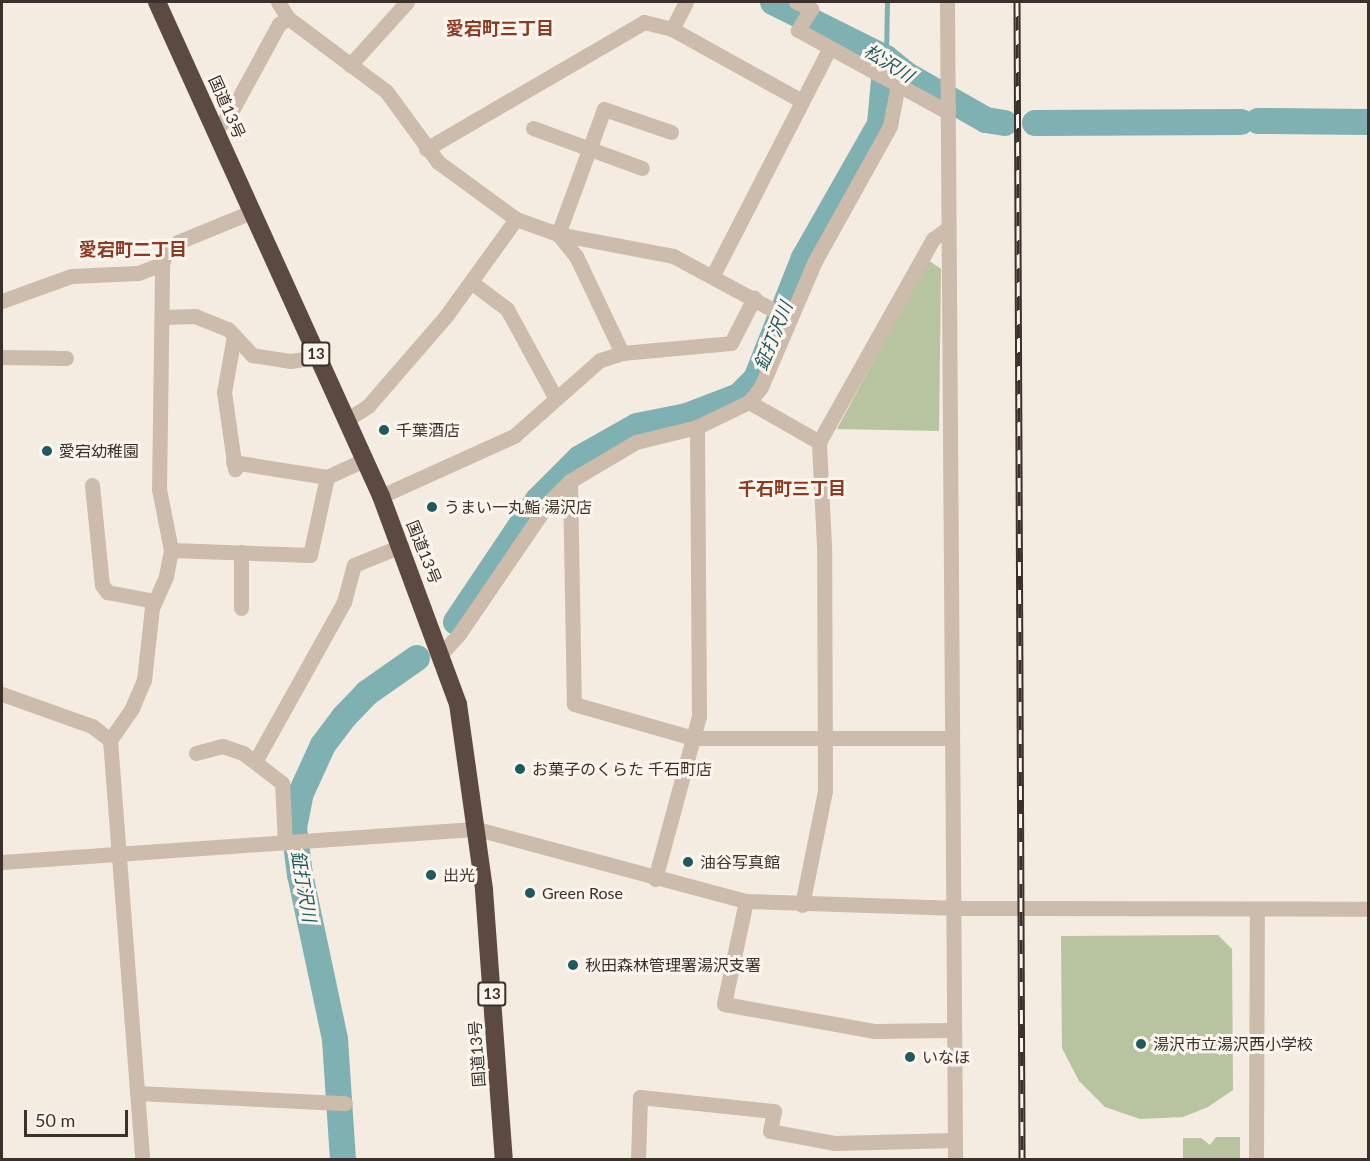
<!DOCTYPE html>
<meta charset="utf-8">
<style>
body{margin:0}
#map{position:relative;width:1370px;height:1161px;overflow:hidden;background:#f4ebe1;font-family:Lato,"Noto Sans JP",sans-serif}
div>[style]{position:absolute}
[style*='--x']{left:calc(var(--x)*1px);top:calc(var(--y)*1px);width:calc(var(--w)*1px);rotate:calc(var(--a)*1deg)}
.green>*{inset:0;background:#b8c4a0}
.stream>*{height:4.5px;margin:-2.25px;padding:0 2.25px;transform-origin:2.25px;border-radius:2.25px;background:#7fb0b2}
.river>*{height:26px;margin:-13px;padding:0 13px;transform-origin:13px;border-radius:13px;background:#7fb0b2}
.minor>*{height:15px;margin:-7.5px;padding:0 7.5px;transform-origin:7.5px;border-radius:7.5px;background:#cdbbac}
.highway>*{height:18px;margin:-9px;padding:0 9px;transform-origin:9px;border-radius:9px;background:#5c4a42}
.rail>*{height:7px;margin-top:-3.5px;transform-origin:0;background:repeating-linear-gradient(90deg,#fbf5ee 0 14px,#3b302b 0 28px);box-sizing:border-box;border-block:2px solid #3b302b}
.dots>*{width:16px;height:16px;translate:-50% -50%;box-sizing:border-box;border:3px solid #fbf5ee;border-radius:50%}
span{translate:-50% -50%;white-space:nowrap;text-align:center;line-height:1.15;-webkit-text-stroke:6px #fbf5ee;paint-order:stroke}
.shield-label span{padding:2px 4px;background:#fbf5ee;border:2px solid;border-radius:4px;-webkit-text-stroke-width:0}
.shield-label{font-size:15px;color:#3b302b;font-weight:700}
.street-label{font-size:16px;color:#3b302b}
.poi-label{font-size:16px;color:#3b302b}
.left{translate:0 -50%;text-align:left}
.neighbourhood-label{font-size:18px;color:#8c3b22;font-weight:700}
.water-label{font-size:18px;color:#1f5a5e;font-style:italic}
.frame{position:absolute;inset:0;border:3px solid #3b302b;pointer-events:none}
.scale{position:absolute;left:24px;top:1110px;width:104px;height:27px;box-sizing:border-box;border:3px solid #3b302b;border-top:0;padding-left:8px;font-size:18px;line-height:21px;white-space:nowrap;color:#3b302b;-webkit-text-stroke:4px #fbf5ee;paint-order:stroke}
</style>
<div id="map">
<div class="green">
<i style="clip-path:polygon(928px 260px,941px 269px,939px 431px,837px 429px)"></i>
<i style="clip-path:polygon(1218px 935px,1232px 949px,1233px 1090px,1208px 1107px,1183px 1117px,1140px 1119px,1105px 1107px,1079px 1081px,1062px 1048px,1061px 936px)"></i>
<i style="clip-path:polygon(1216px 1137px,1240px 1137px,1240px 1159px,1183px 1159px,1183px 1138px,1201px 1138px,1210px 1145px)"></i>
</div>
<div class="stream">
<i style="--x:886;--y:58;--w:56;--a:-89"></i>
</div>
<div class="river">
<i style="--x:773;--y:2;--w:126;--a:26.4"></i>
<i style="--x:886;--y:58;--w:27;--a:39"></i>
<i style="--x:907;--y:75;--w:91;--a:29.7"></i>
<i style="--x:986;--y:120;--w:19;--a:9"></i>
<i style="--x:1258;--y:121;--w:110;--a:0.5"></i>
<i style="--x:1035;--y:123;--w:206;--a:-0.3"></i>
<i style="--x:456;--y:622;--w:147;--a:-56.1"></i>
<i style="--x:538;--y:500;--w:59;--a:-45"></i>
<i style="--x:580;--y:458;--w:65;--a:-29.3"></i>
<i style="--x:637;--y:426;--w:51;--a:-11.3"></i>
<i style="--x:687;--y:416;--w:56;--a:-21"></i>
<i style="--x:739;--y:396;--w:24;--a:-45"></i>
<i style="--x:756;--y:379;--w:130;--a:-68.4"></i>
<i style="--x:804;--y:258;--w:154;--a:-60.4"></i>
<i style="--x:880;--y:124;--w:66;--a:-84.8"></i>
<i style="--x:343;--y:1160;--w:121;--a:-93.8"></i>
<i style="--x:335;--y:1039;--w:168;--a:-102"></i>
<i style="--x:300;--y:875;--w:47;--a:-97.3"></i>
<i style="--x:294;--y:828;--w:36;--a:-79"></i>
<i style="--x:301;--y:793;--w:53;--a:-65.4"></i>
<i style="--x:323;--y:745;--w:35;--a:-53"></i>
<i style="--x:344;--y:717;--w:33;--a:-46"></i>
<i style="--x:367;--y:693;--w:61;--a:-35"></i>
</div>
<div class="minor">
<i style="--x:278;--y:2;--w:19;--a:58"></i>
<i style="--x:686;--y:2;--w:30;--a:117"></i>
<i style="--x:672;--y:29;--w:146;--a:29"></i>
<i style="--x:796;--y:2;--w:17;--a:25"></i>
<i style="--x:811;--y:9;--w:25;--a:122"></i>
<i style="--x:798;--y:30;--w:171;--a:28.7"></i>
<i style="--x:947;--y:2;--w:1158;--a:89.6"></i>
<i style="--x:350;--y:65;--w:85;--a:-47.9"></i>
<i style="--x:533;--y:128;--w:116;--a:20.2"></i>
<i style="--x:216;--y:130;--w:23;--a:-50"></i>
<i style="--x:231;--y:112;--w:100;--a:-61.4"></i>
<i style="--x:279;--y:24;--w:11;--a:-34"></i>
<i style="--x:288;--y:18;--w:122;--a:36.7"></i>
<i style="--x:386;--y:91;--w:88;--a:53.8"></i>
<i style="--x:438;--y:162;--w:97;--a:36.2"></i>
<i style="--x:516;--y:219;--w:45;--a:19.7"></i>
<i style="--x:558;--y:234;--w:28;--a:51"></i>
<i style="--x:576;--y:256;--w:107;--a:64.6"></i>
<i style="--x:622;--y:353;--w:23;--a:162"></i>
<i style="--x:600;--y:360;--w:115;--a:138.5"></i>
<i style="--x:514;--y:436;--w:146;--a:155.7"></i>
<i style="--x:671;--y:132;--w:71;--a:-161.1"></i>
<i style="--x:604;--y:109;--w:133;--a:110.2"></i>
<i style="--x:558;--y:234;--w:117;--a:10.8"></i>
<i style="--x:673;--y:256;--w:133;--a:28.3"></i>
<i style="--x:426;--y:149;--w:252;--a:-30.2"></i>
<i style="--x:644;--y:22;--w:29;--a:14"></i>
<i style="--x:713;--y:275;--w:254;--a:-62.8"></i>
<i style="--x:471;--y:282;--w:45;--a:36.9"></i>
<i style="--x:507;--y:309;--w:102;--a:61.4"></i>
<i style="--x:2;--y:301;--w:73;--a:-19.9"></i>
<i style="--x:71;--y:276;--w:67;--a:-2.6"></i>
<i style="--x:138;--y:273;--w:26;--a:-21"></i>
<i style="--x:163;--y:317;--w:32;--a:-2"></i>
<i style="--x:195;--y:316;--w:35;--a:22"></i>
<i style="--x:228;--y:329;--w:35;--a:47"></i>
<i style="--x:252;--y:355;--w:38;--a:9"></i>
<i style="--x:290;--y:361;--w:28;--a:-8"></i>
<i style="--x:234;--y:336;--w:57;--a:100.1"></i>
<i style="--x:224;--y:392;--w:78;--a:81.9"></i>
<i style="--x:622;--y:353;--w:109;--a:-5.2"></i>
<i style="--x:731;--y:343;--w:51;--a:-62.9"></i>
<i style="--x:2;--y:357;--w:64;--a:0.9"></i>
<i style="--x:749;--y:402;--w:81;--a:29.7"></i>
<i style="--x:346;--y:420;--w:26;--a:-32"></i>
<i style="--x:368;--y:406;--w:119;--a:-49.1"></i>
<i style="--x:446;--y:316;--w:120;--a:-54.2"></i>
<i style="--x:233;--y:462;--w:95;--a:9.1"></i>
<i style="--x:327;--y:477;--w:41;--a:-24.7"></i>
<i style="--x:570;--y:481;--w:223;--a:89"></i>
<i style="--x:574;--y:704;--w:124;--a:15.9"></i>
<i style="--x:693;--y:738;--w:256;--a:0"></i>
<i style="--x:92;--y:485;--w:100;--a:84.3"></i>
<i style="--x:102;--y:585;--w:9;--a:54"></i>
<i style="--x:107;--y:592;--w:49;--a:10.6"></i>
<i style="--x:171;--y:550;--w:139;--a:2.1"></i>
<i style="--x:310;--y:555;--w:80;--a:-77.7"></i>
<i style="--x:241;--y:552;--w:56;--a:90"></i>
<i style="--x:441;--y:654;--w:27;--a:-48"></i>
<i style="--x:459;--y:634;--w:160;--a:-55.7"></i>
<i style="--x:549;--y:502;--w:30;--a:-45"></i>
<i style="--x:570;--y:481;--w:77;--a:-30.6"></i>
<i style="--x:636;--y:442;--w:63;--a:-13.8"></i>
<i style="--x:697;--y:427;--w:58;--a:-25.7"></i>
<i style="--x:749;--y:402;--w:19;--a:-51"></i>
<i style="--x:761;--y:387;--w:137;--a:-66.8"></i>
<i style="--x:815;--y:261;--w:154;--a:-60.9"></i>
<i style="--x:890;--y:126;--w:43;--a:-79.2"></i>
<i style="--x:2;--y:694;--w:96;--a:19.6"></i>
<i style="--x:92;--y:726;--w:23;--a:38"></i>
<i style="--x:110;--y:740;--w:421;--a:85.6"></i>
<i style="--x:110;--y:740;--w:39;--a:-55"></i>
<i style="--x:132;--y:708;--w:30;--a:-67"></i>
<i style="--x:144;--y:680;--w:72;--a:-83.7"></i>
<i style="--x:152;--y:608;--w:35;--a:-66"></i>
<i style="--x:166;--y:576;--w:26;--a:-79"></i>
<i style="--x:171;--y:550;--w:62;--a:-101.1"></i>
<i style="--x:159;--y:489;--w:225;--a:-89.2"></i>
<i style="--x:162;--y:264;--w:13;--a:-72"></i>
<i style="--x:166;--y:252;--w:16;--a:-40"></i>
<i style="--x:178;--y:242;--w:79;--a:-22.3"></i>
<i style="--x:196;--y:753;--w:27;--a:-15"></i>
<i style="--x:222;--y:746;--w:22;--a:18"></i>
<i style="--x:243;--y:753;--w:49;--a:37.6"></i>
<i style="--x:282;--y:783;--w:60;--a:87.1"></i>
<i style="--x:256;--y:760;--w:181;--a:-60.9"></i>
<i style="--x:344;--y:602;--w:38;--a:-75"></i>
<i style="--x:354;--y:565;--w:51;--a:-22"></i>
<i style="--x:2;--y:862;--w:476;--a:-4"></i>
<i style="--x:477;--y:829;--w:278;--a:15"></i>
<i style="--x:746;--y:901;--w:214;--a:1.9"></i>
<i style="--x:960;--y:908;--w:408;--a:0.1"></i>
<i style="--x:655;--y:879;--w:169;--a:-74.9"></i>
<i style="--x:699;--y:716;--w:289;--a:-90.4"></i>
<i style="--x:746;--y:901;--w:105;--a:102.1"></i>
<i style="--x:724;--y:1004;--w:152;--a:10.2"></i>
<i style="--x:874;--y:1031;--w:77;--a:-0.7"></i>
<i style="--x:802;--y:905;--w:116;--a:-78.6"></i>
<i style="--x:825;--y:791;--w:245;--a:-90.2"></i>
<i style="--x:824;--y:546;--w:104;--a:-92.8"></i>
<i style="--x:819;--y:442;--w:233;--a:-60.7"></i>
<i style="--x:933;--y:239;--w:17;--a:-36"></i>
<i style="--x:137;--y:1093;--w:208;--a:2.8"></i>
<i style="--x:638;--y:1160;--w:63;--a:-88.2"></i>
<i style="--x:640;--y:1097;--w:135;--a:6"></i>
<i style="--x:774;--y:1111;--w:20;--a:101"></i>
<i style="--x:770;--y:1131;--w:65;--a:10.6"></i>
<i style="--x:834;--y:1143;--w:121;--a:-1.4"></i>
<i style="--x:1256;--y:1160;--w:248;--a:-89.8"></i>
</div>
<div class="highway">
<i style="--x:157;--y:2;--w:542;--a:65.61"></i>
<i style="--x:381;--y:496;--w:222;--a:69.7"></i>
<i style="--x:458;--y:704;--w:188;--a:82"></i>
<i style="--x:484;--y:890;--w:271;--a:85.8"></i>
</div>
<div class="rail">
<i style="--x:1017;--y:2;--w:1158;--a:89.75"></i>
</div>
<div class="dots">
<i style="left:384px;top:430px;background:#1f5a5e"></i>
<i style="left:47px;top:451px;background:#1f5a5e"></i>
<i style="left:432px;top:507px;background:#1f5a5e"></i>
<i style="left:520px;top:769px;background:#1f5a5e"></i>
<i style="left:688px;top:862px;background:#1f5a5e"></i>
<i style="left:431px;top:875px;background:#1f5a5e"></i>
<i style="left:530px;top:893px;background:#1f5a5e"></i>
<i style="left:573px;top:965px;background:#1f5a5e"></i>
<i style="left:1141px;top:1044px;background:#1f5a5e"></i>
<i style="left:910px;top:1057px;background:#1f5a5e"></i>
</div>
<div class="shield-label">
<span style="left:316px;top:354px">13</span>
<span style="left:492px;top:994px">13</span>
</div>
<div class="street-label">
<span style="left:227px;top:107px;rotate:66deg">国道13号</span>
<span style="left:424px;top:552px;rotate:68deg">国道13号</span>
<span style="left:477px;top:1054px;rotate:-94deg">国道13号</span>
</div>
<div class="poi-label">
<span class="left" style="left:396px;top:430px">千葉酒店</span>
<span class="left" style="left:59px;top:451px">愛宕幼稚園</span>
<span class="left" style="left:444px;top:507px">うまい一丸鮨 湯沢店</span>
<span class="left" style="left:532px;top:769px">お菓子のくらた 千石町店</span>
<span class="left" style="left:700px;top:862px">油谷写真館</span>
<span class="left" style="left:443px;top:875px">出光</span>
<span class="left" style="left:542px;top:893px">Green Rose</span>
<span class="left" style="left:585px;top:965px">秋田森林管理署湯沢支署</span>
<span class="left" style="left:1153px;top:1044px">湯沢市立湯沢西小学校</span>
<span class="left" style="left:922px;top:1057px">いなほ</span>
</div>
<div class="neighbourhood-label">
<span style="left:500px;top:28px">愛宕町三丁目</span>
<span style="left:133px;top:249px">愛宕町二丁目</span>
<span style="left:792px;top:488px">千石町三丁目</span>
</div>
<div class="water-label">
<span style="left:889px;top:63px;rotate:32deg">松沢川</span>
<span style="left:773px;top:336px;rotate:-68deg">鉦打沢川</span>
<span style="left:304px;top:886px;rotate:80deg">鉦打沢川</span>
</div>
<div class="frame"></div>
<div class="scale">50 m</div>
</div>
